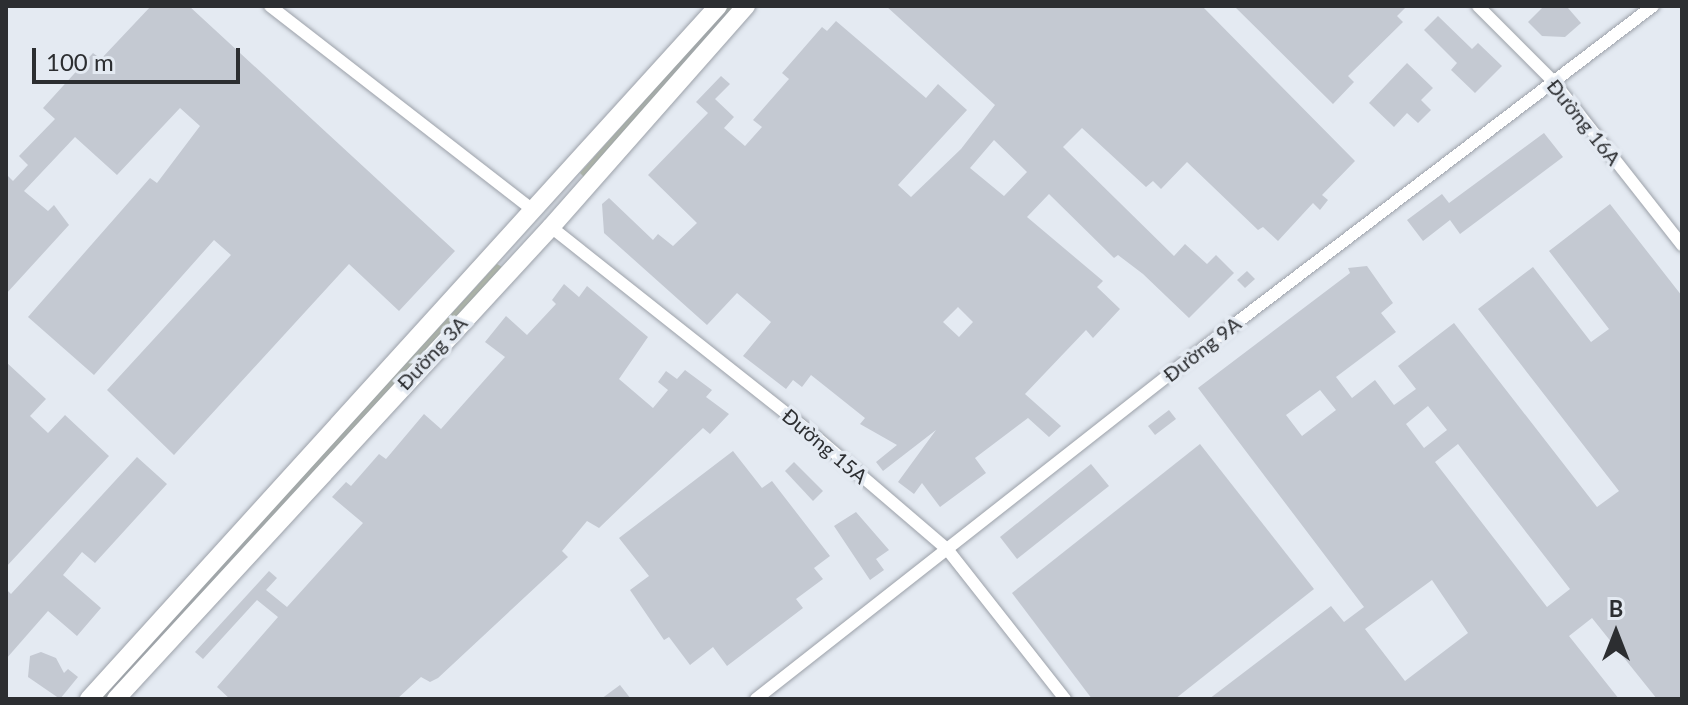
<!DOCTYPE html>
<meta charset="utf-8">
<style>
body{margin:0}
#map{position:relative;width:1688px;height:705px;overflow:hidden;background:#e4eaf2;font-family:Lato,sans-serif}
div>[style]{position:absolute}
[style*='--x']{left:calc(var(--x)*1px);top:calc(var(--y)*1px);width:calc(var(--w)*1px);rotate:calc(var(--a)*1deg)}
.green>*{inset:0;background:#b9c2a5}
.building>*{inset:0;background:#c4c9d2}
.roads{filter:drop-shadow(0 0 2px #9ca1a9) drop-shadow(0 0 2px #9ca1a9)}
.street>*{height:12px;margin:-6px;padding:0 6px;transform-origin:6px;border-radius:6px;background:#fff}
.secondary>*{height:18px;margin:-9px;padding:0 9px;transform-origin:9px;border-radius:9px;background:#fff}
span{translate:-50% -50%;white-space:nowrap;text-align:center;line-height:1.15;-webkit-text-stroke:7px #e4eaf2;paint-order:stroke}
.street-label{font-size:20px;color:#2c2e31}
.frame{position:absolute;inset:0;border:8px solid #2c2e31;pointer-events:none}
.north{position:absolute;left:1576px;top:593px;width:80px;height:80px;-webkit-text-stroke:6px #e4eaf2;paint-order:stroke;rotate:0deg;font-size:22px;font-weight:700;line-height:32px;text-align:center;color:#2c2e31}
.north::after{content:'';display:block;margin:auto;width:28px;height:36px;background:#2c2e31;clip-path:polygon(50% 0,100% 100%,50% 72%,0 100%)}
.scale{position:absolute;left:32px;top:48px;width:208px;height:36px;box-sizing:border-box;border:4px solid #2c2e31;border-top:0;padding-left:10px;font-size:24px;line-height:28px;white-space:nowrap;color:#2c2e31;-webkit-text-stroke:6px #e4eaf2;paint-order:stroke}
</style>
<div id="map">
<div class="green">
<i style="clip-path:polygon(729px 6px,736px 6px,584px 177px,580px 173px)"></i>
<i style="clip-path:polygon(497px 264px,502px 267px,105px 699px,99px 699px)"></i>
</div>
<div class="building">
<i style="clip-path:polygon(151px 6px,189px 6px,455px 251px,399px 311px,349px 264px,174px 455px,107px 390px,231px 255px,214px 240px,94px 375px,28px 317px,150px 178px,157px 183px,200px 126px,180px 108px,117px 175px,75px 137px,24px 191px,48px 211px,54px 205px,69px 225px,6px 294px,6px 174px,13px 181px,28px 165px,19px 156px,55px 119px,43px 108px,93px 53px,101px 59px)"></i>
<i style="clip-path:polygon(evenodd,886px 6px,1202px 6px,1355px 161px,1322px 195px,1328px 200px,1320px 210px,1313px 203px,1278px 241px,1263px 227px,1258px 230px,1187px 162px,1161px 189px,1153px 181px,1146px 187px,1082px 128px,1063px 147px,1174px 256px,1185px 244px,1207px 264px,1216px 255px,1234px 273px,1189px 318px,1143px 274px,1118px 255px,1114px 258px,1049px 194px,1027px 217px,1103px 281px,1097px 287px,1120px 309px,1093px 338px,1086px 330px,1025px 394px,1061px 426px,1049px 437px,1028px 418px,975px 458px,986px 473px,940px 507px,922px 483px,914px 494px,898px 482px,936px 430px,883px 471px,876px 462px,897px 445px,860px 424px,865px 418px,811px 375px,802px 387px,793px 380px,786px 389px,743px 356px,771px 322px,737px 293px,707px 325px,604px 233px,602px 204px,609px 198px,653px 240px,658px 234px,673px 246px,697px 223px,648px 175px,708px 113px,696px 102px,721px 76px,730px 84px,715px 99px,734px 117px,724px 128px,745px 146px,762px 127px,753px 120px,789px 79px,782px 73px,822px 27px,827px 31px,836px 21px,926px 98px,938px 84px,967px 110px,898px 185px,911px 197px,961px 149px,995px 105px,886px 6px,994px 140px,1027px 172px,1004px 196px,970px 168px,994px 140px,886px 6px,958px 307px,973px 322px,959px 337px,943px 322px,958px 307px)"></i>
<i style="clip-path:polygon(1234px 6px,1407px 6px,1397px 16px,1403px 22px,1348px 76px,1354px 82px,1333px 104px)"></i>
<i style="clip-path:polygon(1542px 8px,1568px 8px,1581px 23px,1565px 37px,1542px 36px,1528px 22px)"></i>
<i style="clip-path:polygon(1438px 16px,1472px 49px,1478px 43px,1502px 66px,1475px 93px,1451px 70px,1457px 63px,1424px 30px)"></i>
<i style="clip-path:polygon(1407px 63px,1433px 88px,1421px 100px,1431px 110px,1418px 123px,1407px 113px,1394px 127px,1369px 103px)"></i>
<i style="clip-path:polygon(1544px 133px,1563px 157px,1460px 234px,1450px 220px,1423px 241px,1407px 220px,1442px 194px,1449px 203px)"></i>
<i style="clip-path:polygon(evenodd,1610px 204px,1682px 296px,1682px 699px,1657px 699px,1592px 618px,1569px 636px,1619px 699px,1209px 699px,1331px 606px,1344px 622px,1364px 607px,1198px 388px,1350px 273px,1348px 268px,1367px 266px,1393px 303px,1381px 313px,1396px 332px,1336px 377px,1352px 398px,1375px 380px,1394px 405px,1416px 389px,1398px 366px,1454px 323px,1597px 507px,1619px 491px,1478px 309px,1533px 267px,1591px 342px,1609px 329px,1549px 251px,1610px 204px,1320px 390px,1336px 410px,1302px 436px,1286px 415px,1320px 390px,1610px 204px,1428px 406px,1447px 430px,1424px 448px,1406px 424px,1428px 406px,1610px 204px,1458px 444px,1570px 589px,1547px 607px,1435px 462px,1458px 444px,1610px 204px,1432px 580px,1468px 633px,1405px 681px,1365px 629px,1432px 580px)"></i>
<i style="clip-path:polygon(1247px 271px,1255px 279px,1245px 288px,1237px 280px)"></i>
<i style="clip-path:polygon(564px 284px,579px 297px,587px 286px,648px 337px,619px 379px,653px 408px,668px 390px,658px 382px,666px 371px,677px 379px,685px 370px,712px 390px,706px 397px,729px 414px,710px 434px,703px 428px,599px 528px,587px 521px,562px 551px,568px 557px,438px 678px,430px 682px,421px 677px,397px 699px,230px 699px,217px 687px,278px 617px,257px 600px,203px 659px,195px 652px,269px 571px,277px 578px,266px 590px,287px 607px,363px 523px,332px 497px,346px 482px,351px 486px,379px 454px,386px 459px,424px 414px,441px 429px,505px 357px,485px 342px,506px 316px,527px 335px,556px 304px,552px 300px)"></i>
<i style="clip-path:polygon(6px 362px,46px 399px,30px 416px,48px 433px,65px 415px,109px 456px,6px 567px)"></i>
<i style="clip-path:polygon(1169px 410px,1176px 419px,1155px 435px,1148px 426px)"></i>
<i style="clip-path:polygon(1200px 444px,1314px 589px,1175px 699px,1092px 699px,1012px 593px)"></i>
<i style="clip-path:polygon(733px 451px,762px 488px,772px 481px,830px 556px,814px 568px,823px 579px,796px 599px,803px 608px,727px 666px,713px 647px,690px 665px,669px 637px,664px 640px,630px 590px,649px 576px,619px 538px)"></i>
<i style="clip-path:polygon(137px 457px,167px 484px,95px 563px,82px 552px,63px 575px,101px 608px,77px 636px,48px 611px,6px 659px,6px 589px,11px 594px)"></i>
<i style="clip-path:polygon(794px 462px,823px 491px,813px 501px,785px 471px)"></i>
<i style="clip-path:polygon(1091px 464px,1109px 486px,1017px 559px,1000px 537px)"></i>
<i style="clip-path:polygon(856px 512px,889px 550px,876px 559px,884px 570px,870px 580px,834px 526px)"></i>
<i style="clip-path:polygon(41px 652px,56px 658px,64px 673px,68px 669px,78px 677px,60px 699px,28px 677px,30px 656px)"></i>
<i style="clip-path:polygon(620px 685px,631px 699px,601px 699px)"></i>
</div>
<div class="roads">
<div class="street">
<i style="--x:270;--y:6;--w:334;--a:37.8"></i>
<i style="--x:1478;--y:6;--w:106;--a:45"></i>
<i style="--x:1553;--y:81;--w:209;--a:51.8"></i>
<i style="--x:551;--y:227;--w:337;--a:38.4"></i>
<i style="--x:815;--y:436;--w:174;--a:40.6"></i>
<i style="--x:947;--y:549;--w:191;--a:51.8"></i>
<i style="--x:756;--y:699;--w:557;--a:-38.15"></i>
<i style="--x:1194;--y:355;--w:577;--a:-37.25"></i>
</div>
<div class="secondary">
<i style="--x:89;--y:699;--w:936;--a:-47.77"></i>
<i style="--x:116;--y:699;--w:642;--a:-47.34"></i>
<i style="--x:551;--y:227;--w:295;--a:-48.6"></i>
</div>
</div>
<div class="street-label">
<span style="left:1584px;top:122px;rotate:51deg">Đường 16A</span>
<span style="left:1202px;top:349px;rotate:-38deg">Đường 9A</span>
<span style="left:432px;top:353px;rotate:-47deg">Đường 3A</span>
<span style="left:825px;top:446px;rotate:40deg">Đường 15A</span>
</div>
<div class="frame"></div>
<div class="north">B</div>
<div class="scale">100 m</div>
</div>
